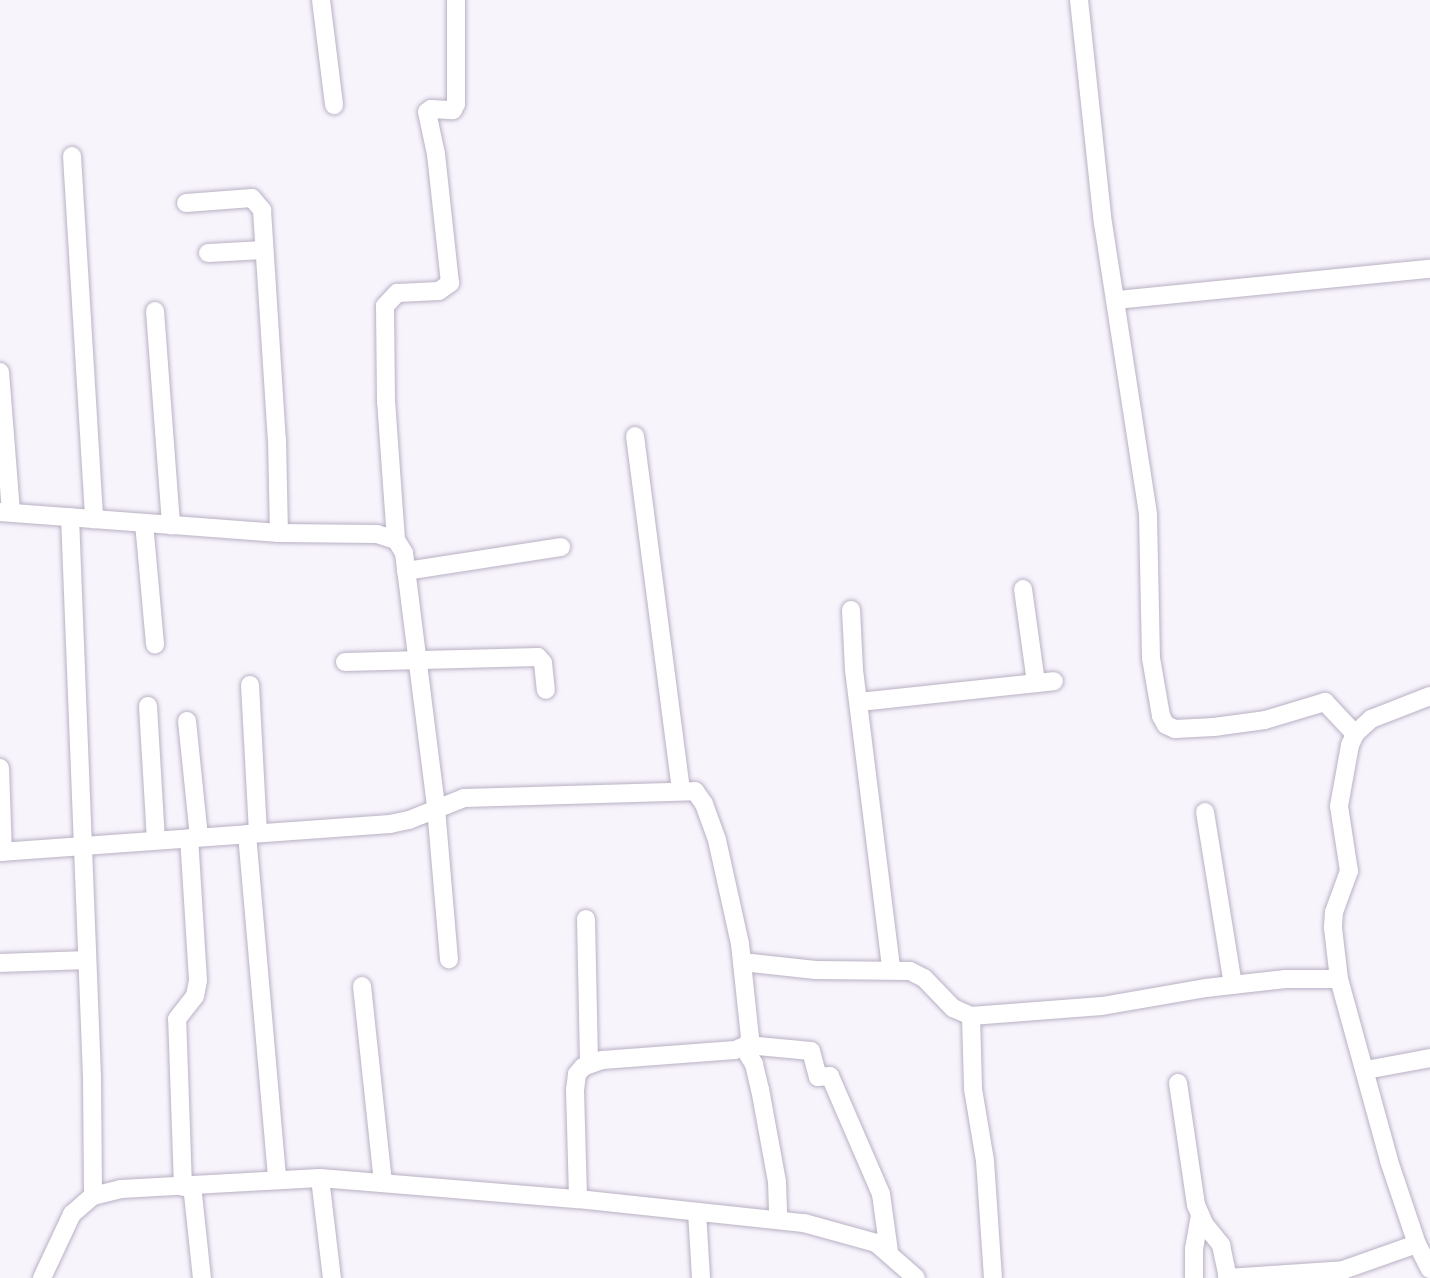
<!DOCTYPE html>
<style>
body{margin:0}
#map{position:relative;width:1430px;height:1278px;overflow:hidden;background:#f8f4fc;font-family:"PT Sans",sans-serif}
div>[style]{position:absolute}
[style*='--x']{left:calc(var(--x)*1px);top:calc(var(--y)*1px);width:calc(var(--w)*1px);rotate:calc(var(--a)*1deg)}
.roads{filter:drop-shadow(0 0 2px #b9b0c4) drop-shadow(0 0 2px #b9b0c4)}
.minor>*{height:18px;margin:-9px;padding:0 9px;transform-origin:9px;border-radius:9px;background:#fff}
span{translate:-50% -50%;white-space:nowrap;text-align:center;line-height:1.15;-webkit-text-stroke:7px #f8f4fc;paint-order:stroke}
</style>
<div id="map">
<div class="roads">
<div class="minor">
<i style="--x:321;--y:0;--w:106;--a:82.9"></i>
<i style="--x:1079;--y:0;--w:224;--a:83.9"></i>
<i style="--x:1103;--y:223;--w:295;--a:81.2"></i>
<i style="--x:1148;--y:515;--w:143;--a:88.8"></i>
<i style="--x:1151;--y:658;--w:59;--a:80.2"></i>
<i style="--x:1161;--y:716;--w:10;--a:61"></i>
<i style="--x:1166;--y:725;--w:10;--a:24"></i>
<i style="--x:1175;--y:729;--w:39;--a:-3"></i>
<i style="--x:1214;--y:727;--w:51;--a:-7.8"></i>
<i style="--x:1265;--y:720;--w:63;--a:-16.7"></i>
<i style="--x:1325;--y:702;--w:44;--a:46.8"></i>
<i style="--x:72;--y:156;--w:364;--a:86.5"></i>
<i style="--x:186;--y:203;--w:66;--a:-4.3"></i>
<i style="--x:252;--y:198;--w:16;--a:50"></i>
<i style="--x:262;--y:210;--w:229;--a:86.3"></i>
<i style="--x:277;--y:439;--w:94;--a:88.8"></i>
<i style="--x:208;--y:253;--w:56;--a:-3.1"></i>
<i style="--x:1117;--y:300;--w:315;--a:-5.7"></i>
<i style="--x:155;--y:311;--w:215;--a:85.7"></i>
<i style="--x:0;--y:372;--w:140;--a:85.5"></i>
<i style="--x:635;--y:436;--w:356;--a:82.6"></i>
<i style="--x:0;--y:512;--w:280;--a:4.3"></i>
<i style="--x:279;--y:533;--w:98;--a:0.6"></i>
<i style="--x:377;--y:534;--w:20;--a:18"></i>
<i style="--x:396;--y:540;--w:15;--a:58"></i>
<i style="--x:404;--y:553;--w:257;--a:82.8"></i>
<i style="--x:436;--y:808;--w:152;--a:85.1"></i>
<i style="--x:70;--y:517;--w:560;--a:87.75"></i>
<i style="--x:92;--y:1077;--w:119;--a:89.5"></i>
<i style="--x:144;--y:523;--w:122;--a:84.8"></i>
<i style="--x:396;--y:540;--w:138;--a:-94.1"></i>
<i style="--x:386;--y:402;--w:96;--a:-90.6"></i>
<i style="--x:385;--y:306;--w:18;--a:-47"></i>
<i style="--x:397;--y:293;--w:42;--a:-2.7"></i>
<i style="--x:439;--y:291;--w:14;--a:-36"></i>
<i style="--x:450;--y:283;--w:130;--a:-96.2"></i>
<i style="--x:436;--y:154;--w:43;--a:-102.1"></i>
<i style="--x:427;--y:112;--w:5;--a:-37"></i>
<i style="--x:431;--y:109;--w:22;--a:3"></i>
<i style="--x:453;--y:110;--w:7;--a:-63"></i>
<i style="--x:456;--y:104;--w:104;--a:-90"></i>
<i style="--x:406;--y:571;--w:157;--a:-8.8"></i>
<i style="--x:1023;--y:589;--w:95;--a:82.1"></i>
<i style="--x:851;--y:610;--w:60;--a:87.1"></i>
<i style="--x:854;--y:670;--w:301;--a:82.9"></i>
<i style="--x:345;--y:662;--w:193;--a:-1.5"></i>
<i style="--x:538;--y:657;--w:8;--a:50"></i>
<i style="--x:543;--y:663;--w:27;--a:84"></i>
<i style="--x:250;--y:685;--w:148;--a:86.9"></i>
<i style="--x:1430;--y:696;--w:63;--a:158.7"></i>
<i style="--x:1371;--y:719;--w:22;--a:137"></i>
<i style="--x:1355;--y:734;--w:12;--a:114"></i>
<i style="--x:1350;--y:745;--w:62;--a:100.2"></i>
<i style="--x:1339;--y:806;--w:66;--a:81.3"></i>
<i style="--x:1349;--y:871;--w:44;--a:110.1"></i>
<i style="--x:1334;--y:912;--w:16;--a:94"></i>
<i style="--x:1333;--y:928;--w:51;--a:83.3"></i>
<i style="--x:1339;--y:979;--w:189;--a:74.6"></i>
<i style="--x:1389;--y:1161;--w:88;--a:71.4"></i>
<i style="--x:1417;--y:1244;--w:28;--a:63"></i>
<i style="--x:859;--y:702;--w:196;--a:-6.1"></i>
<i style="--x:148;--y:706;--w:134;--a:86.6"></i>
<i style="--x:187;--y:721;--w:117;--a:84.1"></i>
<i style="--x:0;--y:768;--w:84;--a:88"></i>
<i style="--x:1205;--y:812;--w:175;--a:80.8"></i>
<i style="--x:247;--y:834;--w:347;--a:85"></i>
<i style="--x:0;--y:852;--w:391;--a:-4.1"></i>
<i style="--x:390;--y:824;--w:19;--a:-12"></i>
<i style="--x:409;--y:820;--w:59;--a:-21.8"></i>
<i style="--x:464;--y:798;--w:231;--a:-1.7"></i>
<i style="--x:695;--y:791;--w:16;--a:55"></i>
<i style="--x:704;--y:804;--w:38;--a:70"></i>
<i style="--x:717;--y:840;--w:107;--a:77.5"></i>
<i style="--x:740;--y:944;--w:95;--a:83.9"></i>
<i style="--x:750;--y:1038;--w:8;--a:113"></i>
<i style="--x:747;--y:1045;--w:13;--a:157"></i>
<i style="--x:735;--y:1050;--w:133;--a:175.7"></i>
<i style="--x:602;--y:1060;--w:20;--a:160"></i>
<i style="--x:583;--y:1067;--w:9;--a:131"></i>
<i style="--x:577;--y:1074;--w:16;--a:97"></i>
<i style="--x:575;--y:1090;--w:109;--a:88.4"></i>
<i style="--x:586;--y:919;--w:144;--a:88.8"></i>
<i style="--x:742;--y:962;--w:74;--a:6.2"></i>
<i style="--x:816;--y:970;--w:94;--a:0.6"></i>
<i style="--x:910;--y:971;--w:16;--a:27"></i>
<i style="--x:924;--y:978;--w:42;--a:46"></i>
<i style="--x:953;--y:1008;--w:20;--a:24"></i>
<i style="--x:971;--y:1016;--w:131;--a:-4.4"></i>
<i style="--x:1102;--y:1006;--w:106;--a:-9.8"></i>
<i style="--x:1206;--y:988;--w:80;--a:-6.5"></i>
<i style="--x:1285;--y:979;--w:54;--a:0"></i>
<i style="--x:0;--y:963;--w:87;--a:-2"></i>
<i style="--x:362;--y:986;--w:196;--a:83.9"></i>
<i style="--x:971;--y:1016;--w:73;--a:88.4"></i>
<i style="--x:973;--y:1089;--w:73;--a:80.5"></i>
<i style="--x:985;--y:1161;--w:117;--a:86.1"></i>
<i style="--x:747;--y:1045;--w:64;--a:5.4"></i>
<i style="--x:811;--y:1051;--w:27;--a:75"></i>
<i style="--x:818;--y:1077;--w:12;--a:-5"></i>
<i style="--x:830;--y:1076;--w:129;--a:66.6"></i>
<i style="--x:881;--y:1194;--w:59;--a:82.1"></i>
<i style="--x:744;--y:1048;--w:19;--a:58"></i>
<i style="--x:754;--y:1064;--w:26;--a:77"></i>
<i style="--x:760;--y:1089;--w:95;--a:79.6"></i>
<i style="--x:777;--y:1182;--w:38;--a:88"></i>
<i style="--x:1366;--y:1070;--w:65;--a:-10.6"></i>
<i style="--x:1178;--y:1083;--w:123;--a:81.6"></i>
<i style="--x:1196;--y:1205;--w:22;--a:66"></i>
<i style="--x:1205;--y:1225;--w:26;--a:51"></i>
<i style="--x:1221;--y:1245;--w:34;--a:78"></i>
<i style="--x:320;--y:1178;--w:101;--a:83.2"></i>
<i style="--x:192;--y:1185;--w:94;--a:83.9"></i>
<i style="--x:183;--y:1187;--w:168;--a:-92"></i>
<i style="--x:177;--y:1019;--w:29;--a:-52"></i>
<i style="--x:195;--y:996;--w:16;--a:-79"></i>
<i style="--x:198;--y:980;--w:142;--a:-93.6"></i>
<i style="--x:697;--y:1212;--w:66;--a:86.5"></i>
<i style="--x:42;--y:1278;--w:71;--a:-64.9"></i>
<i style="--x:72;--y:1214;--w:28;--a:-41"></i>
<i style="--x:93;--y:1196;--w:29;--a:-14"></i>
<i style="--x:121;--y:1189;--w:199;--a:-3.2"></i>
<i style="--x:320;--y:1178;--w:259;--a:4.7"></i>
<i style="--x:578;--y:1199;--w:227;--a:6.1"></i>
<i style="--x:804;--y:1223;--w:75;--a:15.5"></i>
<i style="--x:876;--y:1243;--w:53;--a:41.2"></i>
<i style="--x:1194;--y:1278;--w:29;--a:-90"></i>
<i style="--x:1194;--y:1249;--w:35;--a:-80"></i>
<i style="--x:1227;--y:1278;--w:116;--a:-3.9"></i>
<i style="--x:1343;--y:1270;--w:78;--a:-19.4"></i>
</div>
</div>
</div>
